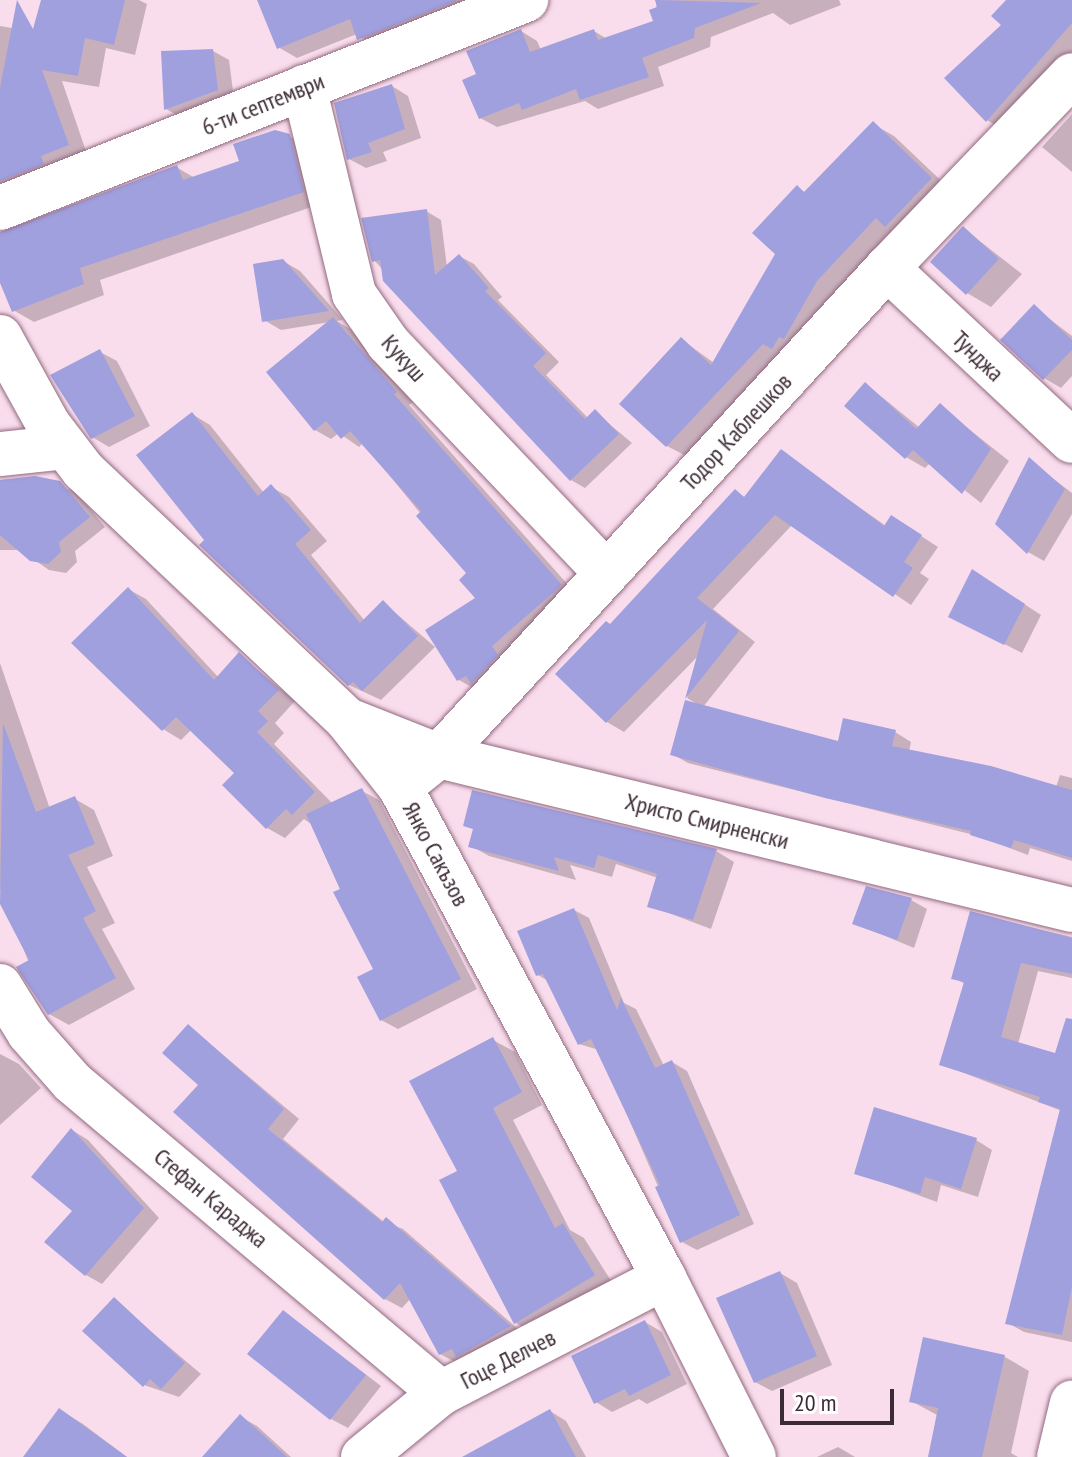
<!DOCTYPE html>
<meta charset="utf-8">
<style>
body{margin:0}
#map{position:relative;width:1072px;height:1457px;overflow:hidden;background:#f9ddec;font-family:"PT Sans Narrow",sans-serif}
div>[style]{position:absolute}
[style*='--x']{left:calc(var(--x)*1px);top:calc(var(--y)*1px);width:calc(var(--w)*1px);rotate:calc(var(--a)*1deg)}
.shadow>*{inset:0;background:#0003}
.building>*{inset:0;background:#a0a0df}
.roads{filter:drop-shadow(0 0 2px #926980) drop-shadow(0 0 2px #926980)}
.minor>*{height:44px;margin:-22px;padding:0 22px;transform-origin:22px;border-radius:22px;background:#fff}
span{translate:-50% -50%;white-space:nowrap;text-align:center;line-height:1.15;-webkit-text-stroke:8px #fff;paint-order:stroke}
.street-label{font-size:24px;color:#3c2a35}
.scale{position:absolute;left:780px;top:1389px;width:114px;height:36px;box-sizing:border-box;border:4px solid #3c2a35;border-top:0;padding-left:10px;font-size:24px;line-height:28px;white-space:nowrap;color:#3c2a35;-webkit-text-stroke:6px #fff;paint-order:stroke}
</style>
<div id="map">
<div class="shadow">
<i style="clip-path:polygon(43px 0,139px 0,147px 4px,135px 55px,106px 48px,99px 87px,62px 81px,88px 157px,0 185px,0 26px,35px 32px)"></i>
<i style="clip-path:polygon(259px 0,502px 0,378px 49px,357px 34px,297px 58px,278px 47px)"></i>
<i style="clip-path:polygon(657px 0,839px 0,841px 5px,790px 25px,773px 13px,711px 37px,710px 47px,658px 67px,664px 86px,598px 109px,585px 101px,497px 127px,480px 118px,479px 76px,521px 31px,537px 41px,541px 50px,594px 31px,607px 39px,655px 22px)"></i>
<i style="clip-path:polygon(1008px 0,1072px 0,1072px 52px,1003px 130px,987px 120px)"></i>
<i style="clip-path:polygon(213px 51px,229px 60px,234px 99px,182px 118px,166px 109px)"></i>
<i style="clip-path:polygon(392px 86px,408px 96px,421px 138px,383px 152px,387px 161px,366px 168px,349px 159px)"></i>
<i style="clip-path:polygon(1072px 114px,1072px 172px,1042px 147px)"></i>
<i style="clip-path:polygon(873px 124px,894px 136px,952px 191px,688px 457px,667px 446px,681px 339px,714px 363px,777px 254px,798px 188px,806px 193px)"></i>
<i style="clip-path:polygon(289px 136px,310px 148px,323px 203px,100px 280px,104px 295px,34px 322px,13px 310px,0 277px,0 238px,176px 167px,195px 178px,241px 163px)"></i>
<i style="clip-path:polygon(426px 211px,441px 220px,447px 267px,459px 256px,474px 264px,502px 297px,498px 300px,559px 362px,546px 375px,588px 418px,595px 412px,632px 443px,585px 488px,571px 480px,374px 260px)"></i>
<i style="clip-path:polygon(963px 228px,1022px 274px,991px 307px,967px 293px)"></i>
<i style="clip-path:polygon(283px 261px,300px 271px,343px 320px,337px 321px,350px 329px,413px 402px,409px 405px,577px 595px,475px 689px,459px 680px,478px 598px,469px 573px,363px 443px,359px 447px,339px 433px,331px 439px,315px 430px,330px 322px,281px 330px,264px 320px)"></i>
<i style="clip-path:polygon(1034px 307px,1072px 336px,1072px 376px,1061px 388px,1044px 378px)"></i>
<i style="clip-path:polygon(100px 352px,117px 361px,150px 426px,109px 447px,92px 437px)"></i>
<i style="clip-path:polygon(866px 384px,920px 428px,940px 406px,1009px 461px,981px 503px,930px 463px,925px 468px,906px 457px)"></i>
<i style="clip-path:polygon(192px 414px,210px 425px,264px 493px,271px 487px,289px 497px,327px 541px,311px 555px,365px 621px,384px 603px,435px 647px,381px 700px,349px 685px,206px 540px)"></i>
<i style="clip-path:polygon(781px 452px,886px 526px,909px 528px,938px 547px,920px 573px,929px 579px,911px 605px,792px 525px,713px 609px,755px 642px,703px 707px,839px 744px,895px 732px,911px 742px,909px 752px,1056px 787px,1060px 775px,1072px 778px,1072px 861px,1030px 848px,1028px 855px,974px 835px,688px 763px,672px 754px,697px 704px,687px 698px,699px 655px,624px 732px,607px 722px,611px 626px,735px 492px,746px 498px)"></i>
<i style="clip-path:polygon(1029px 460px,1072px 493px,1072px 514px,1044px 561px,1028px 552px)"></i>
<i style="clip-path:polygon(35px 478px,76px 492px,105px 527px,75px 551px,77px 562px,66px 573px,49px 570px,20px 550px,0 550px,0 480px)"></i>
<i style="clip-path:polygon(989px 581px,1041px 615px,1022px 653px,967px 625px)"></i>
<i style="clip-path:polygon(128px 589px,146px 599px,219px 678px,240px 655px,295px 701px,275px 723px,284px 733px,274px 744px,333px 804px,362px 791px,379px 800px,477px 989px,398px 1029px,381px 1020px,376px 970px,311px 824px,304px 819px,285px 838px,267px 828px,237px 773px,192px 729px,181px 740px,163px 729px)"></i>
<i style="clip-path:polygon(0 663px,50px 809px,75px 799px,94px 810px,113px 856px,87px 867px,115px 923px,102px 929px,135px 989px,69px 1025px,49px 1014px,0 889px)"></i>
<i style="clip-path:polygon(465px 825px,716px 851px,734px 862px,711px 929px,650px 906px,658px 878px,616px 864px,612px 877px,570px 865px,576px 880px,489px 856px,471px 846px,475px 830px)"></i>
<i style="clip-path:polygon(911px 900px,927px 909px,914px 948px,854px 923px)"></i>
<i style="clip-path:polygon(574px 910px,589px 918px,624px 1003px,636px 1009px,664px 1066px,672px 1062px,687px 1071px,754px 1224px,697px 1250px,682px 1242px,599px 1050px,579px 1044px,548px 981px,538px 975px)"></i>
<i style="clip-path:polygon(971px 913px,1072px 937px,1072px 978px,1038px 971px,1018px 1044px,1072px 1061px,1072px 1115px,941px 1064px,965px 984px,954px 978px)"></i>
<i style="clip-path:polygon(189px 1026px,299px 1119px,283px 1139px,384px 1222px,403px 1229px,526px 1336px,457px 1363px,440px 1354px,411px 1298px,402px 1308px,385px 1299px,176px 1112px,201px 1085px)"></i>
<i style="clip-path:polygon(493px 1040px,515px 1052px,542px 1105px,513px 1120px,570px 1230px,584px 1238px,615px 1287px,537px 1335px,516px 1323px,459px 1172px)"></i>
<i style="clip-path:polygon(0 1054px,19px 1064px,41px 1088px,0 1125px)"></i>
<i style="clip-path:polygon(72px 1130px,88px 1140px,159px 1218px,102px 1284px,86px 1275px,75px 1211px)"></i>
<i style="clip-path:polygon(976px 1140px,992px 1150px,978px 1197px,941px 1185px,937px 1202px,857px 1173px)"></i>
<i style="clip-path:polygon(1072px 1149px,1072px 1342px,1024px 1332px,1008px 1323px)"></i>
<i style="clip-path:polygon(780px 1273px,797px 1283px,832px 1365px,772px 1391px,755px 1382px)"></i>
<i style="clip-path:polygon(114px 1300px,201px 1374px,179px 1397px,144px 1385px)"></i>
<i style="clip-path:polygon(284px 1312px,381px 1386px,348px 1428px,331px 1419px)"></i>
<i style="clip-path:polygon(645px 1322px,662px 1332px,687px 1384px,647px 1404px,639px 1399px,612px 1412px,596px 1402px)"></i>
<i style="clip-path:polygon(925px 1339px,1005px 1357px,1029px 1371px,1011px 1453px,1018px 1457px,930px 1457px,939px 1416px,911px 1401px)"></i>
<i style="clip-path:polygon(60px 1410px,83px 1424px,127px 1457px,25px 1457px)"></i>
<i style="clip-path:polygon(550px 1411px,566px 1421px,586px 1457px,469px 1457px)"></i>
<i style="clip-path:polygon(241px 1417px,257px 1426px,291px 1457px,229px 1457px)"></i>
<i style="clip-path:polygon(838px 1447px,855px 1457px,817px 1457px)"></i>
</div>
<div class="building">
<i style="clip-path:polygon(17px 0,33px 29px,41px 0,125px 0,114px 45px,85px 38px,78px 76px,42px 70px,69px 145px,41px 156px,44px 164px,0 181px,0 88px)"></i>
<i style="clip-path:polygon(257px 0,456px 0,456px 1px,357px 40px,350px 19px,277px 49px)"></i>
<i style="clip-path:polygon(655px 0,761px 3px,695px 28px,694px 38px,642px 58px,649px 77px,580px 100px,576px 89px,522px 110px,519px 103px,479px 119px,462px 80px,476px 74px,466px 51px,521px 29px,530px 52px,594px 29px,598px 40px,653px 21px,649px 10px,657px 7px)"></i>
<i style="clip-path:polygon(1006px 0,1072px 0,1072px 23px,986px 122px,944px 78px,1001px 25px,991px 16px)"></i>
<i style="clip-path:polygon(213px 49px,218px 90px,164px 110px,161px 51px)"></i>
<i style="clip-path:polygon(392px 84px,405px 129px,368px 143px,372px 152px,347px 160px,334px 103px)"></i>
<i style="clip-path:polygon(873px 121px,932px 178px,885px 227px,876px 218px,817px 281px,784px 339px,779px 337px,772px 349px,763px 344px,666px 447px,619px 404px,681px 337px,711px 365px,775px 254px,752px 233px,797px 185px,804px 192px)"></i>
<i style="clip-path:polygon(275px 130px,290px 134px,304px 192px,80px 268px,84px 284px,12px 312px,0 283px,0 232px,177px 165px,183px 180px,239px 161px,233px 144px)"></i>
<i style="clip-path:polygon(427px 209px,435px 275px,459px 254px,489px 288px,485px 291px,546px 353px,533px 366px,585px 419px,595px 409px,619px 434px,570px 481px,383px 281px,380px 260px,372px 262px,361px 218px)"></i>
<i style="clip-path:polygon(963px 226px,999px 259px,966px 295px,930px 262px)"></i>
<i style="clip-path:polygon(283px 259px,329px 311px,262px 322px,253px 264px)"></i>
<i style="clip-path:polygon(1034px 304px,1072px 340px,1072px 350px,1043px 380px,1000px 340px)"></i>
<i style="clip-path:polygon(333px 317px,397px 392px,394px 394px,562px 585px,492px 646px,498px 655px,471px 684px,466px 676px,457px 681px,425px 630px,475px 598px,459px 580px,466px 573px,416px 516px,421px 511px,350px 431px,341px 439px,326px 421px,314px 431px,266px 372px)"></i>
<i style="clip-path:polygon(100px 349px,135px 416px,91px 439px,50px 375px)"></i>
<i style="clip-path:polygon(865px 382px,916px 429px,940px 403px,991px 449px,962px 494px,913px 450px,905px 459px,844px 406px)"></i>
<i style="clip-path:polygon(192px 412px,258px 496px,271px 484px,311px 530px,295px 544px,360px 623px,383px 600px,418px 636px,362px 691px,353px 682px,348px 686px,199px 545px,204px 540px,136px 455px)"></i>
<i style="clip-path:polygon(781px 449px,884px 526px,891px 515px,922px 535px,904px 562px,913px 568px,893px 597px,775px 515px,697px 598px,739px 631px,685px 699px,707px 620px,606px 723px,555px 674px,606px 621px,610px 624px,735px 489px,744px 497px)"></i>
<i style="clip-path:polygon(1029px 457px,1065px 489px,1027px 554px,995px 524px)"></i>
<i style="clip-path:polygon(35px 476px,60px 481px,90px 517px,59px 542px,61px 552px,48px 564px,30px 561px,0 535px,0 480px)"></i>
<i style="clip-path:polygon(972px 569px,1025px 604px,1004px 645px,948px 617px)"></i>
<i style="clip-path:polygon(128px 587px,214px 680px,239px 652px,279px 690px,258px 711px,268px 721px,257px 732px,315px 792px,292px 815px,286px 809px,266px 829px,222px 785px,234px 773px,176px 717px,162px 731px,71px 643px)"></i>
<i style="clip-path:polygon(685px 700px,838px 741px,843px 718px,896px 730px,892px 746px,991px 766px,1072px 790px,1072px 858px,1014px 840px,1011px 848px,970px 835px,971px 831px,825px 798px,670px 755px)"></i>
<i style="clip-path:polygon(3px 723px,36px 812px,75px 796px,95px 844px,68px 855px,96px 911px,83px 918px,116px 978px,48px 1015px,16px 967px,29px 960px,0 904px)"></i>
<i style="clip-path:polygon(362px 788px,461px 979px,380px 1021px,357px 977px,373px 969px,333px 892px,340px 889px,306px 814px)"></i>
<i style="clip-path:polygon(472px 790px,717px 849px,693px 920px,647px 907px,657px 874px,598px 855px,594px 868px,554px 857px,559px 871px,468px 847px,473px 829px,463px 826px)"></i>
<i style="clip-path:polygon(866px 886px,912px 898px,897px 940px,852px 924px)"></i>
<i style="clip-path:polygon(574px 908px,617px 1010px,621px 998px,655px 1068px,672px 1060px,740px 1215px,680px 1243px,655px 1187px,660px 1185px,591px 1039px,578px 1045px,543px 974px,536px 976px,517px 931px)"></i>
<i style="clip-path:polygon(970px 911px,1072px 938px,1072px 974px,1021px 963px,1001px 1037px,1055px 1053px,1066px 1018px,1072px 1019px,1072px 1287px,1062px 1335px,1005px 1324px,1060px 1109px,1038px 1102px,1040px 1097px,939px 1065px,964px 982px,951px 979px)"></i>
<i style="clip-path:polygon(188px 1024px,284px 1109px,268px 1129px,382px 1222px,386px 1217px,511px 1326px,456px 1357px,452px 1349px,439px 1355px,400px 1283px,384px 1300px,173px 1112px,198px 1085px,162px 1053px)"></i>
<i style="clip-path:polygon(493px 1037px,522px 1092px,493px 1108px,555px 1228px,563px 1223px,595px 1275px,514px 1324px,439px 1180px,457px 1171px,409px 1081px)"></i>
<i style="clip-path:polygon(874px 1107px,977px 1138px,961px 1189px,925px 1177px,920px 1194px,854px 1174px)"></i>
<i style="clip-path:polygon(71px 1128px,144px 1208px,85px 1276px,44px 1242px,72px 1211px,31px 1177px)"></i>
<i style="clip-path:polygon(780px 1271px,817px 1356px,754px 1383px,716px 1298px)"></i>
<i style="clip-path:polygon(114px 1297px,185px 1363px,161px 1389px,150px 1379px,143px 1387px,82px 1331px)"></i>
<i style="clip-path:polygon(283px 1310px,366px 1375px,330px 1420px,247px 1354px)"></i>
<i style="clip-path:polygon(645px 1320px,671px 1375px,629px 1396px,625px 1389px,594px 1404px,571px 1356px)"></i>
<i style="clip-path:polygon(923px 1337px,1005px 1355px,982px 1457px,928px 1457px,938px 1408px,909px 1402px)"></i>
<i style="clip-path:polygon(59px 1408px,127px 1457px,23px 1457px)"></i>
<i style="clip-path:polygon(550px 1409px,576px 1457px,462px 1457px)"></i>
<i style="clip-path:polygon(240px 1414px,287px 1457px,202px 1457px)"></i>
</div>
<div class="roads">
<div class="minor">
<i style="--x:304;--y:87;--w:213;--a:76.4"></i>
<i style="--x:354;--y:294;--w:60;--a:55.2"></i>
<i style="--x:388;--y:343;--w:317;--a:46.5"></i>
<i style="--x:0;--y:208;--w:566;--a:-21.58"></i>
<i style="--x:887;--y:268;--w:253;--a:43.1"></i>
<i style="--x:0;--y:337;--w:99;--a:61.1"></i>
<i style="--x:48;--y:424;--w:58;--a:52.7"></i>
<i style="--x:83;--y:470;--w:364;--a:43.4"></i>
<i style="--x:347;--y:720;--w:85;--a:51.7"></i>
<i style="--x:400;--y:787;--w:557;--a:61.73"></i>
<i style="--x:664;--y:1278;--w:200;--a:63.3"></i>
<i style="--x:0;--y:454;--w:65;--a:-6.1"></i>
<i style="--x:348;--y:720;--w:98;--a:21.6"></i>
<i style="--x:439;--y:756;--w:651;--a:13.67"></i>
<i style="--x:400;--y:787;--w:50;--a:-38.5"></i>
<i style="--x:439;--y:756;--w:662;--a:-47.45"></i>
<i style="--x:887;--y:268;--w:267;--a:-46.2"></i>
<i style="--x:0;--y:986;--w:55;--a:58.3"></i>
<i style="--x:29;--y:1033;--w:65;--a:48.7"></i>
<i style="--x:72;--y:1082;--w:483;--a:40.1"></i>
<i style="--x:363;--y:1457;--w:101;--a:-39.4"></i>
<i style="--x:441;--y:1393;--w:251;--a:-27.3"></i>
<i style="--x:1059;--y:1457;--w:56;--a:-76.5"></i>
</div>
</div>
<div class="street-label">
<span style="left:263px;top:104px;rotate:-22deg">6-ти септември</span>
<span style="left:978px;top:356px;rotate:44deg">Тунджа</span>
<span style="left:404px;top:358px;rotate:48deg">Кукуш</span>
<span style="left:736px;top:432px;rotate:-47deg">Тодор Каблешков</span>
<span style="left:707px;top:821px;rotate:14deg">Христо Смирненски</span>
<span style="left:436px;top:854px;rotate:62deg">Янко Сакъзов</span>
<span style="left:211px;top:1198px;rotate:40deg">Стефан Караджа</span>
<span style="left:508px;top:1359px;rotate:-27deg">Гоце Делчев</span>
</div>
<div class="scale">20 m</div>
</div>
